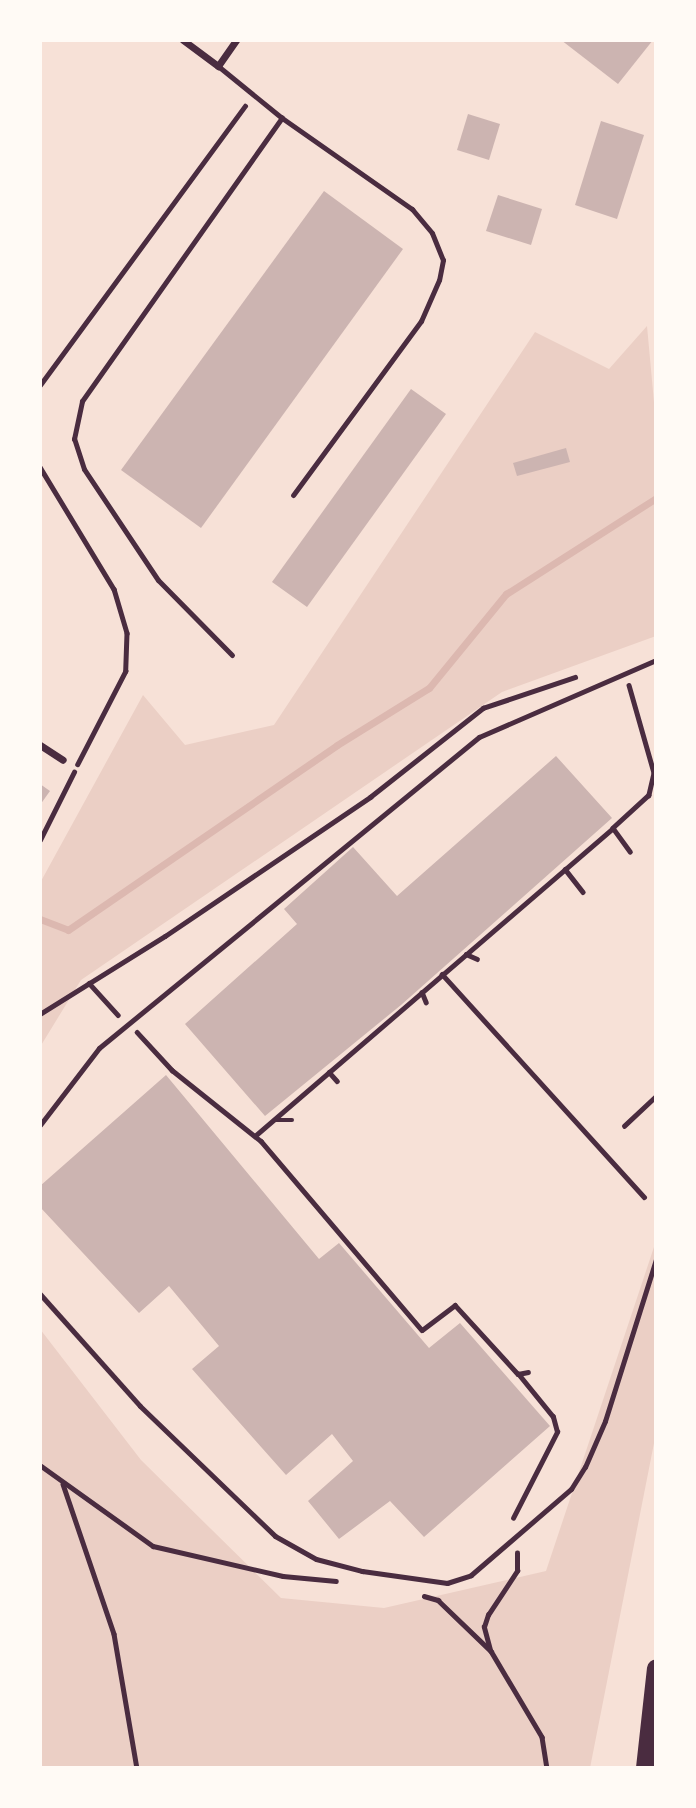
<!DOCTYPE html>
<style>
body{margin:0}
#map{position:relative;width:696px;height:1808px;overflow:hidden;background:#f7e1d7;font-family:Raleway,sans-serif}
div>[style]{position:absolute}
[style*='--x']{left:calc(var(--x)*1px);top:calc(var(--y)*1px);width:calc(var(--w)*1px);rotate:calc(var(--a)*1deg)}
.green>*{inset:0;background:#ebcfc5}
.stream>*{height:7px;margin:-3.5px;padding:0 3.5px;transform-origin:3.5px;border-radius:3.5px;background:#dcb8b0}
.building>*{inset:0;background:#ccb4b1}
.path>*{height:4.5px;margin:-2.25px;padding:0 2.25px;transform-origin:2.25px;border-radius:2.25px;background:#4a2c40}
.service>*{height:5px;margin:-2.5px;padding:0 2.5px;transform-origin:2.5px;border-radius:2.5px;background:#4a2c40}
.minor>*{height:7px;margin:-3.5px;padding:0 3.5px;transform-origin:3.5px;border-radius:3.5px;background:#4a2c40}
.trunk>*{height:18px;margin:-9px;padding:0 9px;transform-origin:9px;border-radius:9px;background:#4a2c40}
span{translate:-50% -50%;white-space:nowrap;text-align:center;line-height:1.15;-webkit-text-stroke:6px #fffaf5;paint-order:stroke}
.frame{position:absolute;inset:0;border:42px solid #fffaf5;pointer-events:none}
</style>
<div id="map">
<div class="green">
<i style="clip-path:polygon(647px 326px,656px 424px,656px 636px,502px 692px,81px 980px,40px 1047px,40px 883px,143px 695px,185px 745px,274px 725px,535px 332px,609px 369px)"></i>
<i style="clip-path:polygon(656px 1241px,656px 1433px,590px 1768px,40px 1768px,40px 1329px,141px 1460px,281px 1598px,384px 1608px,546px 1571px)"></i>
</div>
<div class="stream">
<i style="--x:40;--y:919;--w:30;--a:21"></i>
<i style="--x:68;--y:930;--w:326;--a:-34.5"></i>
<i style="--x:337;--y:745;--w:108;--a:-31.8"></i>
<i style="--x:429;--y:688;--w:122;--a:-50.7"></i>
<i style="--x:506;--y:594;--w:178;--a:-32.6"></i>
</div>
<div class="building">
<i style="clip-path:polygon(561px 40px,653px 40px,618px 84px)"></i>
<i style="clip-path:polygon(468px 114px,500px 124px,489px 160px,457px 150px)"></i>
<i style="clip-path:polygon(601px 121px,644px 135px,617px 219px,575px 205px)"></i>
<i style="clip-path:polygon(324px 191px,403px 249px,201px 528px,121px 470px)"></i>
<i style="clip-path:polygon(498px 195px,542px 209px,531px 245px,486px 231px)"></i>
<i style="clip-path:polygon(411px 389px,446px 414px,307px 607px,272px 582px)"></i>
<i style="clip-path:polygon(566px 448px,570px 462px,517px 476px,513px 463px)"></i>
<i style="clip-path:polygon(556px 756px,612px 818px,401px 1005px,265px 1116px,185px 1024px,297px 924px,284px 909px,353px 847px,397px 896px)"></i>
<i style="clip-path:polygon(40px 784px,50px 791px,40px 805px)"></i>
<i style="clip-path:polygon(166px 1075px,319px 1259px,339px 1243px,429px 1348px,460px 1323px,550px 1426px,424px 1537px,390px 1501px,339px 1539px,308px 1501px,353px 1461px,332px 1434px,286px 1475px,192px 1369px,219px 1346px,169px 1286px,139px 1313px,40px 1207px,40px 1186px)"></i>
</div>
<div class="path">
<i style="--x:40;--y:385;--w:346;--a:-53.7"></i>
<i style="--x:40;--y:467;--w:143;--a:58.8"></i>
<i style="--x:114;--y:589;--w:46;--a:73.5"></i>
<i style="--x:127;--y:633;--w:38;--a:92"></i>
<i style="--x:126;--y:671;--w:105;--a:117.3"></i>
<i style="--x:629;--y:685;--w:91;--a:74.1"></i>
<i style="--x:654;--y:773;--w:23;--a:103"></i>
<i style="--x:649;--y:795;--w:49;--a:137.5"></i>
<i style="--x:613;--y:828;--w:29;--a:54"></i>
<i style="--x:40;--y:840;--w:76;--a:-63.4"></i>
<i style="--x:565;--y:869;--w:29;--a:52"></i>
<i style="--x:466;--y:954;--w:12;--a:24"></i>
<i style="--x:442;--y:974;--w:301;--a:47.8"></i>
<i style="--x:89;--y:983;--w:43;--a:47.8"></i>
<i style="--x:422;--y:992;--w:11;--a:68"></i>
<i style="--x:40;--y:1014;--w:147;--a:-32"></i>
<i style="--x:165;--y:936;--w:248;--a:-34.1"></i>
<i style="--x:370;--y:797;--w:144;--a:-38.2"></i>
<i style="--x:483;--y:708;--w:97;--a:-18.6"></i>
<i style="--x:137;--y:1032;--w:52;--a:47.4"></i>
<i style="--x:172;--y:1070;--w:114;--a:38.6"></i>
<i style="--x:261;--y:1141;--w:248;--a:49.6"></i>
<i style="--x:422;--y:1330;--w:41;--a:-37.1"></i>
<i style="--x:455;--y:1305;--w:93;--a:47.6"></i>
<i style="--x:518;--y:1374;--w:10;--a:-11"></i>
<i style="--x:329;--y:1072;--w:12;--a:48"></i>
<i style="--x:275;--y:1120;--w:17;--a:0"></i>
<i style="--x:624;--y:1126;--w:44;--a:-43.2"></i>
<i style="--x:255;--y:1136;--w:472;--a:-40.7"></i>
<i style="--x:40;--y:1465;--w:139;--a:35.6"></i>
<i style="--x:153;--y:1546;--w:133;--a:13"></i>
<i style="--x:283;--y:1576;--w:53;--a:5.4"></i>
<i style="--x:63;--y:1484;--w:158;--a:71.2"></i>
<i style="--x:114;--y:1634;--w:136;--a:80.3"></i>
<i style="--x:513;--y:1518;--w:97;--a:-62.9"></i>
<i style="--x:557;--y:1432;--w:16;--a:-105"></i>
<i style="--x:553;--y:1417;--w:55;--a:-129.1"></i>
<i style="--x:424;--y:1596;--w:15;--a:16"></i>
<i style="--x:438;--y:1600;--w:74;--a:43.9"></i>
<i style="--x:491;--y:1651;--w:100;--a:59.3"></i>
<i style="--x:542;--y:1737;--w:31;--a:81"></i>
<i style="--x:490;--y:1650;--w:24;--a:-105"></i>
<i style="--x:484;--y:1627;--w:13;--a:-72"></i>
<i style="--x:488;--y:1615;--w:53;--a:-56.6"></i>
<i style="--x:517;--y:1571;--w:18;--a:-90"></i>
</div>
<div class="service">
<i style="--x:218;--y:66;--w:82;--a:39.1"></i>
<i style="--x:282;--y:118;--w:159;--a:35"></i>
<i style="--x:412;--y:209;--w:31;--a:50"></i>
<i style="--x:432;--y:233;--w:29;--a:68"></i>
<i style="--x:443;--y:260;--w:20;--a:101"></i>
<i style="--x:439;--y:280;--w:45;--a:113.7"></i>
<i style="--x:421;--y:321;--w:216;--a:126.3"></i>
<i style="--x:232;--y:655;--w:105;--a:-134.6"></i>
<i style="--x:158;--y:580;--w:133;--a:-123.7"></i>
<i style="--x:84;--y:469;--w:32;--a:-108"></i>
<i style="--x:74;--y:439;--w:39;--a:-78"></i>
<i style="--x:82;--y:401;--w:347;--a:-54.8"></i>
<i style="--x:40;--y:1125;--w:97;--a:-52.5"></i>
<i style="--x:99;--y:1048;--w:491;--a:-39.3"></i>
<i style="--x:479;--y:737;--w:193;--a:-23.5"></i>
<i style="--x:40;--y:1294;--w:150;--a:48.2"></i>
<i style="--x:140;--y:1406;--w:187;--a:43.9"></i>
<i style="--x:275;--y:1536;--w:47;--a:29.3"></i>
<i style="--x:316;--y:1559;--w:48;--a:14.6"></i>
<i style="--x:362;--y:1571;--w:86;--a:8"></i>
<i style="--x:447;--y:1583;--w:25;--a:-18"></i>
<i style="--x:471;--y:1575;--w:132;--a:-40.7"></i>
<i style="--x:571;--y:1489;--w:26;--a:-58"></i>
<i style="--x:585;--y:1467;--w:50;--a:-66.5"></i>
<i style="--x:605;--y:1421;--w:170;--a:-72.5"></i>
</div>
<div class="minor">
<i style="--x:183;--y:40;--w:44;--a:36.6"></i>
<i style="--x:218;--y:66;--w:32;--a:-55"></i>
<i style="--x:40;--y:745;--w:27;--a:33"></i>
</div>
<div class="trunk">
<i style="--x:645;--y:1768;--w:100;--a:-83.7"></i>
</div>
<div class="frame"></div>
</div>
